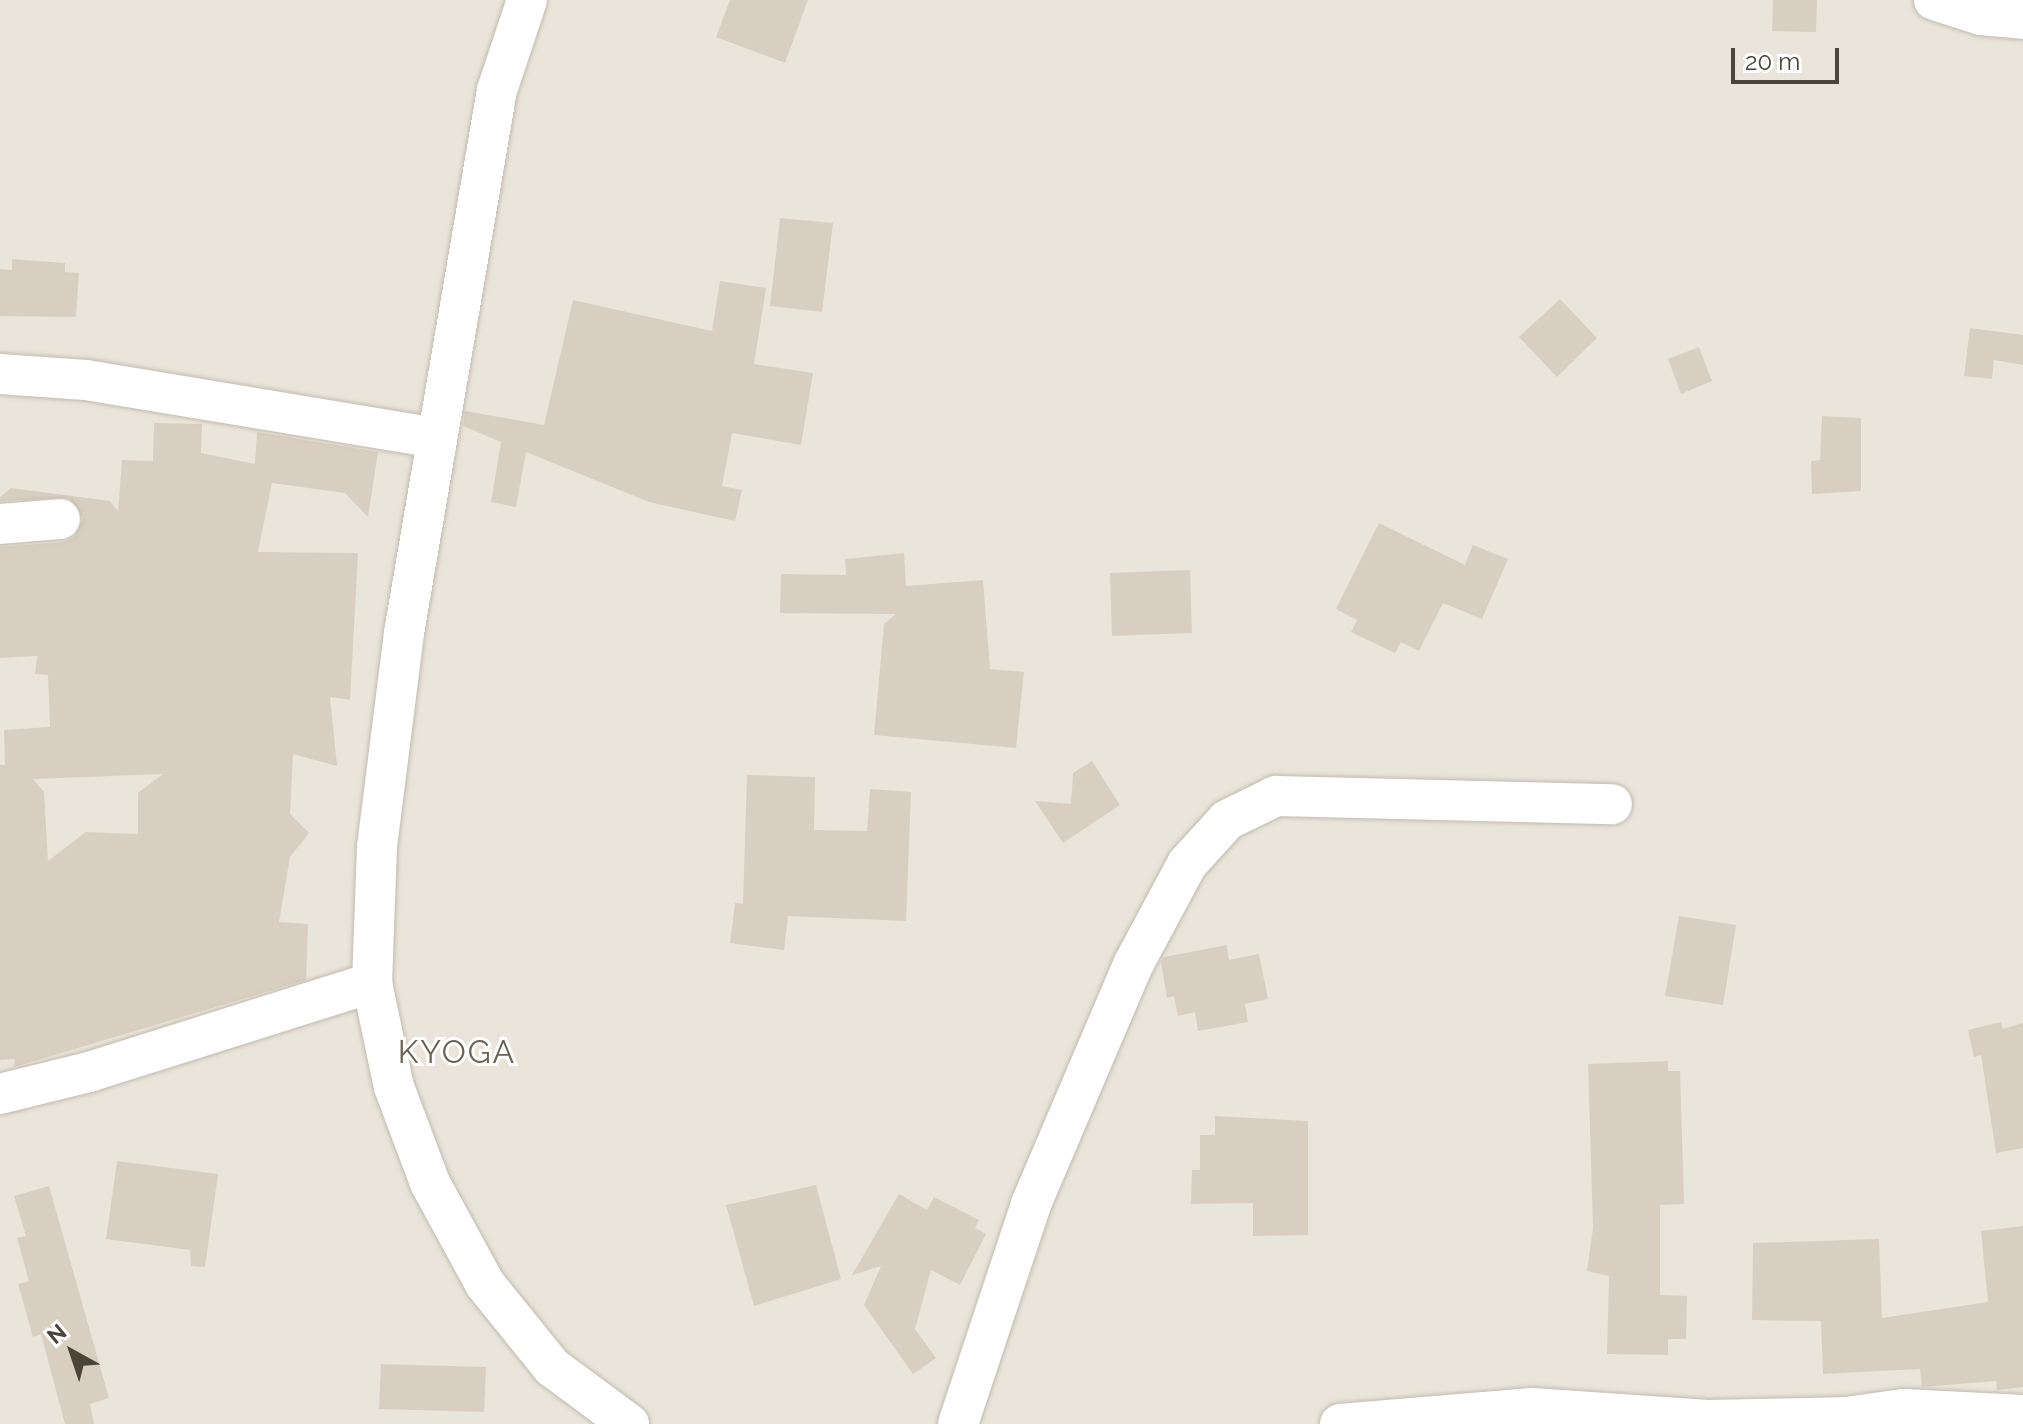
<!DOCTYPE html>
<style>
body{margin:0}
#map{position:relative;width:2023px;height:1424px;overflow:hidden;background:#f6f3ec;font-family:Raleway,sans-serif}
div>[style]{position:absolute}
[style*='--x']{left:calc(var(--x)*1px);top:calc(var(--y)*1px);width:calc(var(--w)*1px);rotate:calc(var(--a)*1deg)}
.residential>*{inset:0;background:#eae5da}
.building>*{inset:0;background:#d8cfc1}
.roads{filter:drop-shadow(0 0 2px #c2bbae) drop-shadow(0 0 2px #c2bbae)}
.minor>*{height:40px;margin:-20px;padding:0 20px;transform-origin:20px;border-radius:20px;background:#fff}
span{translate:-50% -50%;white-space:nowrap;text-align:center;line-height:1.15;-webkit-text-stroke:6px #fff;paint-order:stroke}
.quarter-label{font-size:32px;color:#6e6250;letter-spacing:2px}
.north{position:absolute;left:32px;top:1312px;width:80px;height:80px;-webkit-text-stroke:6px #fff;paint-order:stroke;rotate:320deg;font-size:22px;font-weight:700;line-height:32px;text-align:center;color:#4b4439}
.north::after{content:'';display:block;margin:auto;width:28px;height:36px;background:#4b4439;clip-path:polygon(50% 0,100% 100%,50% 72%,0 100%)}
.scale{position:absolute;left:1731px;top:48px;width:108px;height:36px;box-sizing:border-box;border:4px solid #4b4439;border-top:0;padding-left:10px;font-size:24px;line-height:28px;white-space:nowrap;color:#4b4439;-webkit-text-stroke:6px #fff;paint-order:stroke}
</style>
<div id="map">
<div class="residential">
<i style="clip-path:polygon(0 0,2023px 0,2023px 1424px,0 1424px)"></i>
</div>
<div class="building">
<i style="clip-path:polygon(730px 0,808px 0,785px 63px,716px 37px)"></i>
<i style="clip-path:polygon(1773px 0,1817px 0,1816px 32px,1772px 31px)"></i>
<i style="clip-path:polygon(780px 218px,833px 223px,822px 312px,770px 306px)"></i>
<i style="clip-path:polygon(12px 259px,65px 263px,65px 272px,79px 273px,76px 317px,0 316px,0 269px,12px 270px)"></i>
<i style="clip-path:polygon(720px 281px,766px 288px,754px 364px,813px 373px,801px 445px,732px 433px,722px 486px,742px 490px,735px 521px,649px 502px,526px 452px,516px 507px,491px 502px,501px 442px,463px 426px,465px 411px,544px 425px,573px 300px,712px 331px)"></i>
<i style="clip-path:polygon(1560px 299px,1597px 338px,1557px 377px,1519px 337px)"></i>
<i style="clip-path:polygon(1970px 328px,2023px 335px,2023px 365px,1994px 360px,1992px 379px,1964px 376px)"></i>
<i style="clip-path:polygon(1699px 347px,1712px 381px,1681px 394px,1668px 359px)"></i>
<i style="clip-path:polygon(1822px 416px,1861px 418px,1861px 491px,1812px 494px,1811px 461px,1820px 460px)"></i>
<i style="clip-path:polygon(evenodd,154px 423px,202px 424px,201px 453px,255px 464px,257px 432px,378px 452px,368px 517px,345px 493px,272px 483px,258px 552px,358px 553px,350px 700px,330px 697px,337px 766px,293px 754px,290px 814px,309px 833px,290px 857px,279px 922px,308px 924px,306px 980px,14px 1067px,15px 1059px,0 1060px,0 765px,5px 765px,4px 730px,50px 727px,48px 675px,35px 674px,37px 656px,0 658px,0 547px,63px 542px,74px 537px,83px 518px,69px 498px,0 501px,0 497px,11px 488px,110px 501px,118px 511px,122px 460px,153px 461px,154px 423px,163px 774px,138px 793px,138px 834px,86px 832px,48px 861px,44px 792px,33px 779px,163px 774px)"></i>
<i style="clip-path:polygon(1379px 523px,1465px 565px,1473px 545px,1508px 559px,1482px 619px,1443px 603px,1419px 651px,1401px 642px,1395px 653px,1351px 632px,1357px 620px,1336px 609px)"></i>
<i style="clip-path:polygon(904px 553px,906px 586px,983px 580px,990px 669px,1024px 672px,1016px 748px,874px 735px,884px 624px,896px 614px,780px 613px,781px 574px,846px 575px,845px 559px)"></i>
<i style="clip-path:polygon(1190px 570px,1192px 633px,1112px 636px,1110px 573px)"></i>
<i style="clip-path:polygon(1092px 761px,1120px 805px,1063px 843px,1035px 801px,1071px 804px,1073px 773px)"></i>
<i style="clip-path:polygon(747px 775px,815px 777px,814px 830px,867px 831px,870px 789px,911px 792px,906px 921px,788px 916px,784px 950px,730px 943px,735px 903px,743px 904px)"></i>
<i style="clip-path:polygon(1679px 916px,1736px 925px,1723px 1005px,1665px 996px)"></i>
<i style="clip-path:polygon(1227px 945px,1229px 960px,1259px 954px,1268px 999px,1245px 1004px,1248px 1022px,1198px 1031px,1195px 1012px,1178px 1016px,1174px 996px,1167px 998px,1161px 962px,1164px 957px)"></i>
<i style="clip-path:polygon(2001px 1022px,2003px 1029px,2023px 1023px,2023px 1148px,1996px 1153px,1981px 1055px,1974px 1057px,1968px 1030px)"></i>
<i style="clip-path:polygon(1668px 1061px,1668px 1071px,1680px 1071px,1684px 1204px,1660px 1205px,1660px 1295px,1687px 1296px,1686px 1339px,1668px 1339px,1668px 1355px,1607px 1354px,1609px 1276px,1587px 1271px,1593px 1228px,1588px 1064px)"></i>
<i style="clip-path:polygon(1215px 1116px,1308px 1121px,1308px 1235px,1253px 1236px,1253px 1203px,1191px 1204px,1192px 1170px,1200px 1170px,1200px 1135px,1215px 1135px)"></i>
<i style="clip-path:polygon(117px 1161px,218px 1174px,205px 1267px,191px 1266px,190px 1250px,106px 1239px)"></i>
<i style="clip-path:polygon(816px 1185px,841px 1279px,754px 1306px,726px 1205px)"></i>
<i style="clip-path:polygon(49px 1186px,109px 1398px,90px 1404px,94px 1424px,65px 1424px,41px 1334px,33px 1337px,18px 1284px,29px 1281px,17px 1238px,26px 1236px,14px 1196px)"></i>
<i style="clip-path:polygon(899px 1194px,927px 1210px,934px 1197px,979px 1220px,975px 1228px,986px 1234px,960px 1285px,931px 1270px,915px 1329px,936px 1358px,913px 1374px,864px 1305px,881px 1266px,852px 1275px)"></i>
<i style="clip-path:polygon(2023px 1226px,2023px 1387px,1997px 1390px,1996px 1381px,1922px 1387px,1920px 1369px,1823px 1374px,1821px 1321px,1752px 1320px,1753px 1243px,1879px 1239px,1882px 1318px,1988px 1302px,1981px 1231px)"></i>
<i style="clip-path:polygon(381px 1364px,486px 1367px,484px 1412px,379px 1409px)"></i>
</div>
<div class="roads">
<div class="minor">
<i style="--x:527;--y:0;--w:95;--a:108.4"></i>
<i style="--x:497;--y:90;--w:551;--a:99.72"></i>
<i style="--x:404;--y:633;--w:216;--a:97.2"></i>
<i style="--x:377;--y:847;--w:136;--a:92.1"></i>
<i style="--x:372;--y:983;--w:106;--a:78.1"></i>
<i style="--x:394;--y:1087;--w:103;--a:69.4"></i>
<i style="--x:430;--y:1183;--w:115;--a:61.4"></i>
<i style="--x:485;--y:1284;--w:107;--a:51.1"></i>
<i style="--x:552;--y:1367;--w:96;--a:36.5"></i>
<i style="--x:1934;--y:0;--w:49;--a:17.7"></i>
<i style="--x:1981;--y:15;--w:42;--a:5.4"></i>
<i style="--x:0;--y:374;--w:86;--a:4"></i>
<i style="--x:86;--y:380;--w:355;--a:9.4"></i>
<i style="--x:0;--y:524;--w:60;--a:-4.8"></i>
<i style="--x:0;--y:1094;--w:92;--a:-13.9"></i>
<i style="--x:89;--y:1072;--w:297;--a:-17.5"></i>
<i style="--x:958;--y:1424;--w:232;--a:-71.6"></i>
<i style="--x:1031;--y:1204;--w:262;--a:-66.9"></i>
<i style="--x:1134;--y:963;--w:112;--a:-61.8"></i>
<i style="--x:1187;--y:864;--w:59;--a:-47.7"></i>
<i style="--x:1227;--y:820;--w:55;--a:-26.1"></i>
<i style="--x:1276;--y:796;--w:336;--a:1.4"></i>
<i style="--x:1340;--y:1424;--w:193;--a:-4.8"></i>
<i style="--x:1532;--y:1408;--w:176;--a:3.9"></i>
<i style="--x:1708;--y:1420;--w:138;--a:-1.2"></i>
<i style="--x:1846;--y:1417;--w:59;--a:-7.9"></i>
<i style="--x:1904;--y:1409;--w:119;--a:2.9"></i>
</div>
</div>
<div class="quarter-label">
<span style="left:457px;top:1052px">KYOGA</span>
</div>
<div class="north">N</div>
<div class="scale">20 m</div>
</div>
